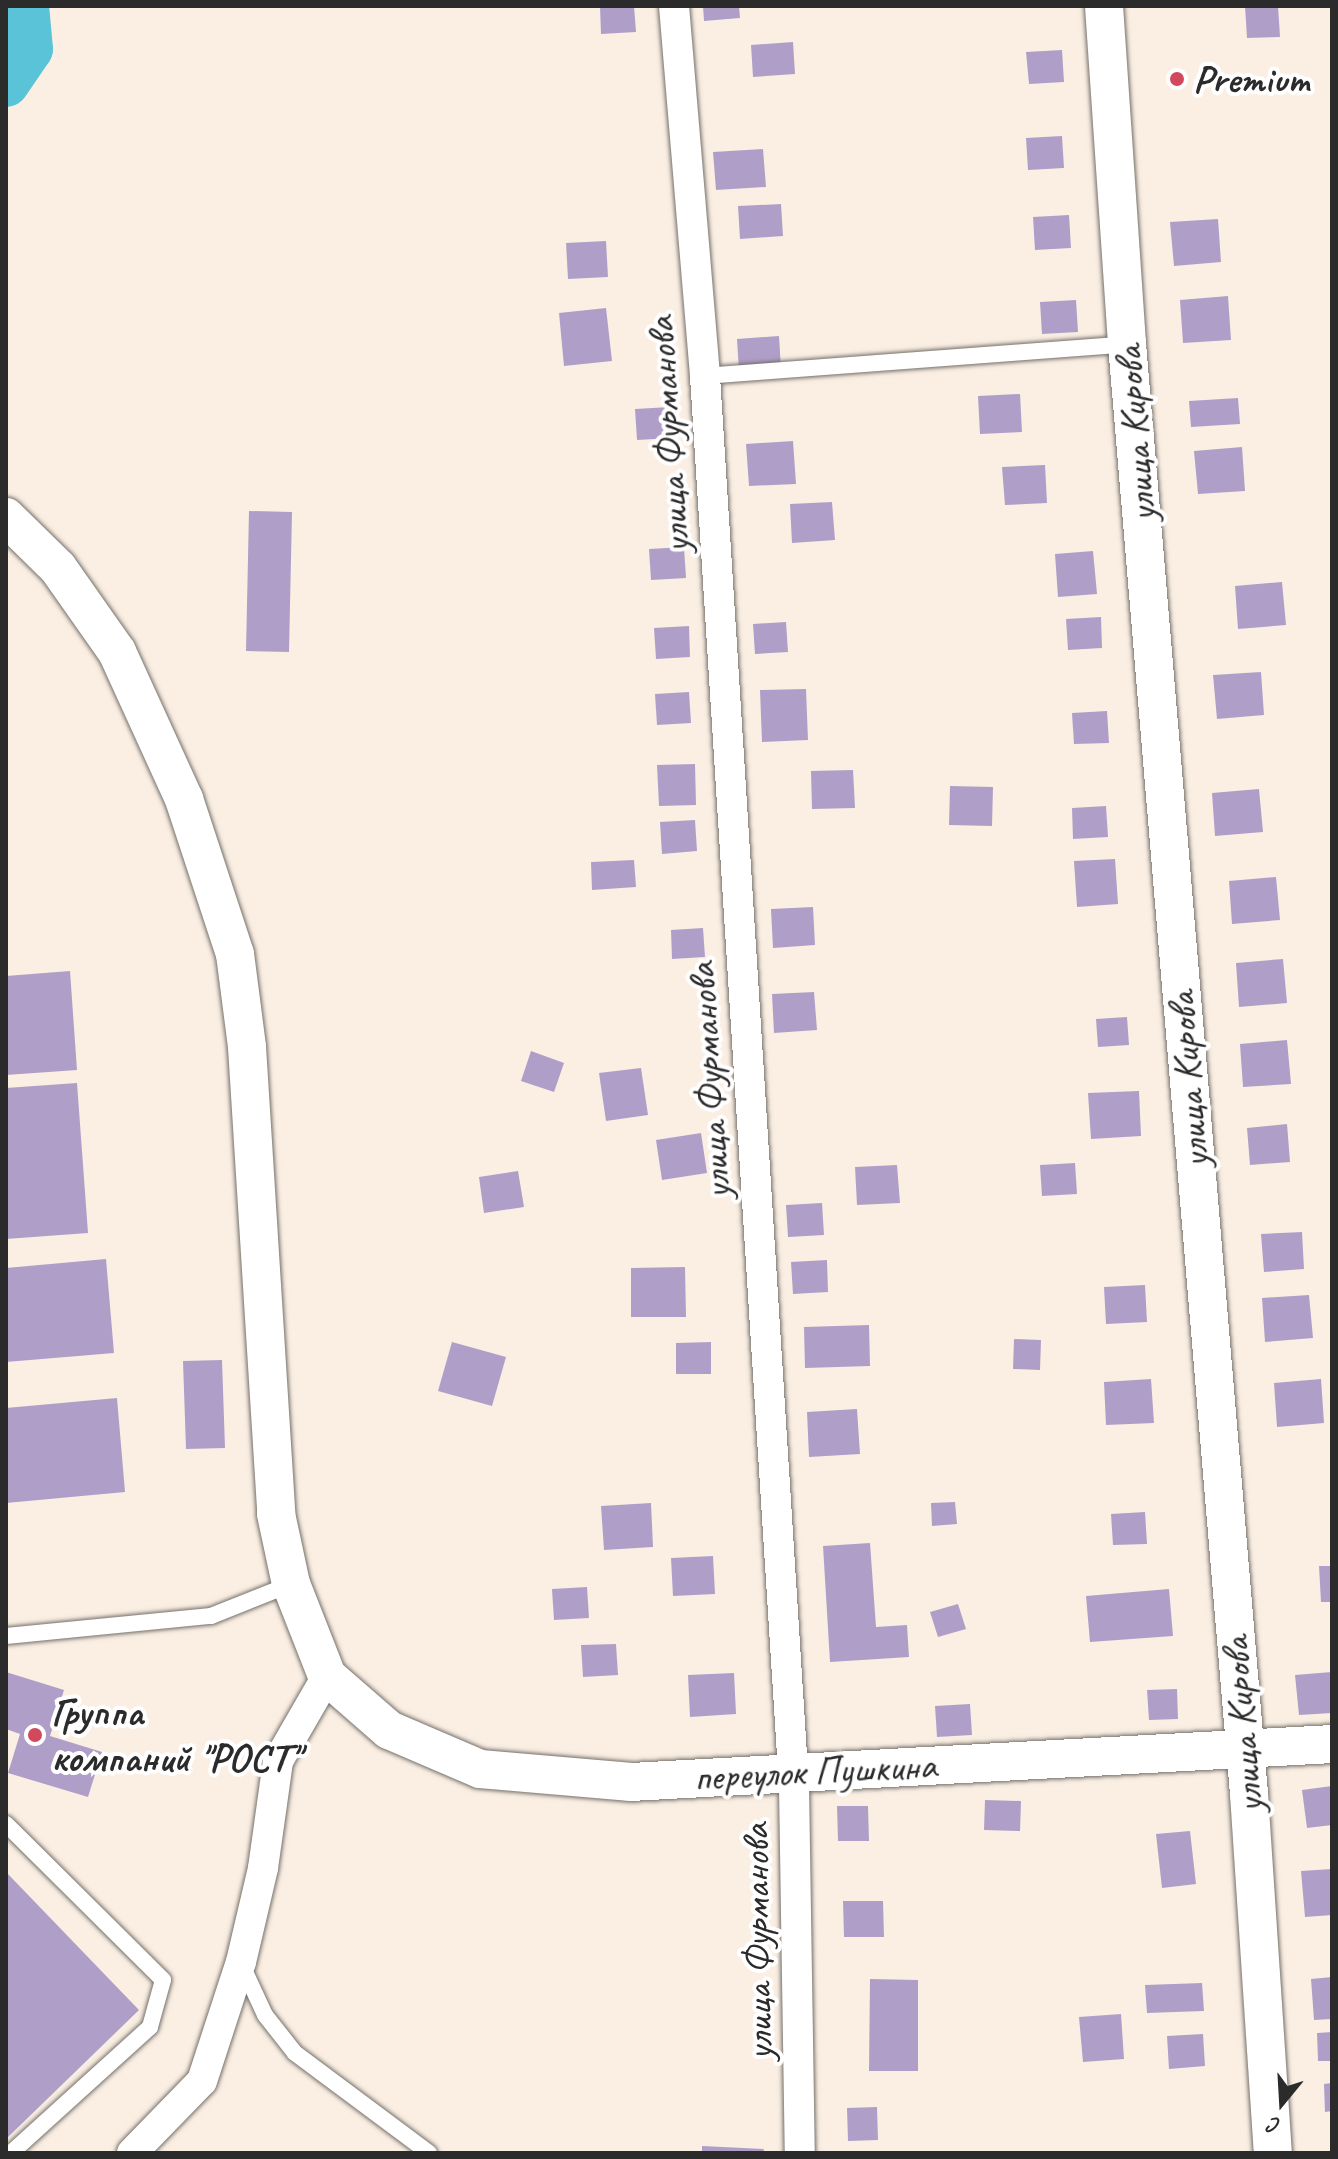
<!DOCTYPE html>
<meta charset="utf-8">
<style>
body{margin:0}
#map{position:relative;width:1338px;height:2159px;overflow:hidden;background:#fbefe3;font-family:Caveat,sans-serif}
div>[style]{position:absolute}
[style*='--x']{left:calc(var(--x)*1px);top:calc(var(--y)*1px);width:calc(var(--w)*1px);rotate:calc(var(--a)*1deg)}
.river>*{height:46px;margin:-23px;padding:0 23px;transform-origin:23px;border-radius:23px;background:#5bc3d7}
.building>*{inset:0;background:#af9fc8}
.roads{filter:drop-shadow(0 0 2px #74706b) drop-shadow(0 0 2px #74706b)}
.service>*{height:16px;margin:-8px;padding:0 8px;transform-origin:8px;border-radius:8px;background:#fff}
.minor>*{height:30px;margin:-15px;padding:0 15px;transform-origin:15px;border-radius:15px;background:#fff}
.tertiary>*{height:38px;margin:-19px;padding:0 19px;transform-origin:19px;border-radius:19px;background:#fff}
.dots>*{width:22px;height:22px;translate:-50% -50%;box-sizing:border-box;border:4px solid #fff;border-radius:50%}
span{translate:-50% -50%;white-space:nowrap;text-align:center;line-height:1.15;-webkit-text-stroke:8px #fff;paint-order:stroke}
.poi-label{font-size:40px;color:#2b2b2b;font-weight:700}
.left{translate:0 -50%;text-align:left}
.street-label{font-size:40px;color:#2b2b2b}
.frame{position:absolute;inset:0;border:8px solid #2b2b2b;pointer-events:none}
.north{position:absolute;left:1242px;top:2063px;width:80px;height:80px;-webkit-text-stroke:6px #fff;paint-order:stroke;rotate:198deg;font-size:22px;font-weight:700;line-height:32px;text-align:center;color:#2b2b2b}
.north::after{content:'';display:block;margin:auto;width:28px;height:36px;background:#2b2b2b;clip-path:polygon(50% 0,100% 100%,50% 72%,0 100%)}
</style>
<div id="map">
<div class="river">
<i style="--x:6;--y:84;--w:42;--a:-55.6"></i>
<i style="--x:30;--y:49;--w:43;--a:-95.3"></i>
</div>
<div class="building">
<i style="clip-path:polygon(600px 6px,634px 6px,636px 32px,601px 34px)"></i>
<i style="clip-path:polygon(703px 6px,739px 6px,740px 18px,704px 21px)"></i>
<i style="clip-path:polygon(1245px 6px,1278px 6px,1280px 37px,1247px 38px)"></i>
<i style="clip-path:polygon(793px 42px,795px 74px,753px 77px,751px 45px)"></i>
<i style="clip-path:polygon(1062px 50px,1064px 82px,1029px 84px,1026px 52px)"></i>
<i style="clip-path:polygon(1062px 136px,1064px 168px,1028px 170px,1026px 138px)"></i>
<i style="clip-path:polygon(763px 149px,766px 187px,716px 190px,713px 152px)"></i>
<i style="clip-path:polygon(781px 204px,783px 236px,740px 239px,738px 206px)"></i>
<i style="clip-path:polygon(1069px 215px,1071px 248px,1035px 250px,1033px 217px)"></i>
<i style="clip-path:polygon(1218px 219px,1221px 262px,1174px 266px,1170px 222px)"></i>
<i style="clip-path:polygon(606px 241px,608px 277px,568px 279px,566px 243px)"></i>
<i style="clip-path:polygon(1228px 296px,1231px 340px,1183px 343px,1180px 300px)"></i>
<i style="clip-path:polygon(1076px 300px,1078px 332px,1042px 334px,1040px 302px)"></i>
<i style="clip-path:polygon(606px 308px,612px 361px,564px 366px,559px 313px)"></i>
<i style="clip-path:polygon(779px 336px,781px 369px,739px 371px,737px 339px)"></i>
<i style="clip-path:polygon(1020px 394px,1022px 432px,980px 434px,978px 396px)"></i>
<i style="clip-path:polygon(1238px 398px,1240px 424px,1191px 427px,1189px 401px)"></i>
<i style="clip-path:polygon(670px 407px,672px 438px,637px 440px,635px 409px)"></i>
<i style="clip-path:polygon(793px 441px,796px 484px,749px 486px,746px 444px)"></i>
<i style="clip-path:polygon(1242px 447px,1245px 491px,1198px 494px,1194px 451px)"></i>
<i style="clip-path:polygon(1045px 465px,1047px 503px,1005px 505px,1002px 467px)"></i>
<i style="clip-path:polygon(832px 502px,835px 540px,792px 543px,790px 504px)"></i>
<i style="clip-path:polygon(249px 511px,292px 512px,289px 652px,246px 651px)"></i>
<i style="clip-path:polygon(684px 547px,686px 578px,651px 580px,649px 549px)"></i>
<i style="clip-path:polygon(1093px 551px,1097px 594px,1058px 597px,1055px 554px)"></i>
<i style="clip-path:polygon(1282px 582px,1286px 625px,1238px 629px,1235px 586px)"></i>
<i style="clip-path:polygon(1101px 617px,1102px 648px,1068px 650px,1066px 619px)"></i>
<i style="clip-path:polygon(786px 622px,788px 652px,755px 654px,753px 624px)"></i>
<i style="clip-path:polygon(689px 626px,690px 657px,656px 659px,654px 628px)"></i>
<i style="clip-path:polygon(1261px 672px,1264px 715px,1217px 719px,1213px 675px)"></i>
<i style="clip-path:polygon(806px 689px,808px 740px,762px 742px,760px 690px)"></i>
<i style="clip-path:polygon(689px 692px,691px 723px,657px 725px,655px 694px)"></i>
<i style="clip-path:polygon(1107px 711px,1109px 743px,1074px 744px,1072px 713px)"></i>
<i style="clip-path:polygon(695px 764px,696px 805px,659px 806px,657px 765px)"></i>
<i style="clip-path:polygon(853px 770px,855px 808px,812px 809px,811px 771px)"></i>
<i style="clip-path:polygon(950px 786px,993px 787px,992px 826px,949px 825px)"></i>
<i style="clip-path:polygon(1259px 789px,1263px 832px,1215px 836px,1212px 793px)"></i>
<i style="clip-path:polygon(1106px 806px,1108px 837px,1073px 839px,1072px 808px)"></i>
<i style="clip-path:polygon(695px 820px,697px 851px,662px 854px,660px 822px)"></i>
<i style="clip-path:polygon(1115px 859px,1118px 904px,1077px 907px,1074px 861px)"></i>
<i style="clip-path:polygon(634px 860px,636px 887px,592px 890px,591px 862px)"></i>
<i style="clip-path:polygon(1276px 877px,1280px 920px,1232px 924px,1229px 881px)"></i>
<i style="clip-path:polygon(813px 907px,815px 945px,773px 948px,771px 909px)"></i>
<i style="clip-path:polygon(703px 928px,705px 957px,672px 959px,671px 930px)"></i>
<i style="clip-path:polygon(1283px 959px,1287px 1003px,1239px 1007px,1236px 963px)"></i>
<i style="clip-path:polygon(70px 971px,77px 1070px,6px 1075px,6px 976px)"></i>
<i style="clip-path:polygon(814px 992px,817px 1030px,774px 1033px,772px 994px)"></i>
<i style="clip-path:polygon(1127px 1017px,1129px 1045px,1098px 1047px,1096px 1019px)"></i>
<i style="clip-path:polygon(1287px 1040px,1291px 1084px,1243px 1087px,1240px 1044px)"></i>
<i style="clip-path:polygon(531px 1051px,564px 1063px,554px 1092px,521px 1081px)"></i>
<i style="clip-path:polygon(641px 1068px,648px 1115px,606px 1121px,599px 1073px)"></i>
<i style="clip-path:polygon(77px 1083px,88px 1233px,6px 1239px,6px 1088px)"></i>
<i style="clip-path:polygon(1139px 1091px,1141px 1136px,1091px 1139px,1088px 1093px)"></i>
<i style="clip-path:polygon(1287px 1124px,1290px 1162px,1250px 1165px,1247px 1128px)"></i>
<i style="clip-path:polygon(701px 1133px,707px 1173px,662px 1180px,656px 1140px)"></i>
<i style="clip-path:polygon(1075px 1163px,1077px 1194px,1042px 1196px,1040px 1165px)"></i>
<i style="clip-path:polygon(897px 1165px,900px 1203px,857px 1205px,855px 1167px)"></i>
<i style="clip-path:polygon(518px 1171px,524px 1207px,484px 1213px,479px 1177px)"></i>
<i style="clip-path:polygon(822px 1203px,824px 1235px,788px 1237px,786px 1205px)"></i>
<i style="clip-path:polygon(1302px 1232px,1304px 1269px,1264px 1272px,1261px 1234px)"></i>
<i style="clip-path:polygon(106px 1259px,114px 1353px,6px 1362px,6px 1268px)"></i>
<i style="clip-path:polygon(827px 1260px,828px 1292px,793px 1294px,791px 1262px)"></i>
<i style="clip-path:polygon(685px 1267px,686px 1317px,631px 1317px,631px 1268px)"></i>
<i style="clip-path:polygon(1145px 1285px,1147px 1322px,1106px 1324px,1104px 1287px)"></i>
<i style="clip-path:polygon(1309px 1295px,1313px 1338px,1265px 1342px,1262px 1298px)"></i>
<i style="clip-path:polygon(869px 1325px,870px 1366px,805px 1368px,804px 1327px)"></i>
<i style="clip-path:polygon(1014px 1339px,1041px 1340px,1040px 1370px,1013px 1369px)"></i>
<i style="clip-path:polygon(452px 1342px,506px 1357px,492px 1406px,438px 1391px)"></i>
<i style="clip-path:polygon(711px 1342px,711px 1374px,676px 1374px,676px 1343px)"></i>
<i style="clip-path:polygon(222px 1360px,225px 1448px,186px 1449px,183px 1361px)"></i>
<i style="clip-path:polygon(1151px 1379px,1154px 1423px,1106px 1425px,1104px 1382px)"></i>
<i style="clip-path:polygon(1321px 1379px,1324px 1423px,1277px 1427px,1274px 1383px)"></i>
<i style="clip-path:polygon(117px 1398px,125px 1492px,6px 1503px,6px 1408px)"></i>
<i style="clip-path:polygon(857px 1409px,860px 1454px,809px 1457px,807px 1412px)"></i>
<i style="clip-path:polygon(955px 1502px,957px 1524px,932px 1526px,931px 1503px)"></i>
<i style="clip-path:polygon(651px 1503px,653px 1547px,604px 1550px,601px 1506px)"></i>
<i style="clip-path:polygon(1145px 1512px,1147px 1544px,1113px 1545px,1111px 1514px)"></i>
<i style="clip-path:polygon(870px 1543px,876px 1627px,907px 1625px,909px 1657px,830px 1662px,823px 1546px)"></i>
<i style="clip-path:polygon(713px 1556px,715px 1594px,673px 1596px,671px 1558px)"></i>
<i style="clip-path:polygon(1319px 1566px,1332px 1566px,1332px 1602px,1321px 1602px)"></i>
<i style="clip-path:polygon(587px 1587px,589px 1618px,554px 1620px,552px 1589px)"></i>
<i style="clip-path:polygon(1169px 1589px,1173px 1636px,1090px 1642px,1086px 1596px)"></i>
<i style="clip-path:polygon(958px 1604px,966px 1629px,938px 1637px,930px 1612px)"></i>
<i style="clip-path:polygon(616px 1644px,618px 1675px,583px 1677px,581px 1645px)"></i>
<i style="clip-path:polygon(6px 1672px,64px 1690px,50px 1736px,102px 1752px,88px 1797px,8px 1773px,20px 1734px,6px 1729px)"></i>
<i style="clip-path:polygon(1332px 1672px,1332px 1713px,1299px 1715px,1295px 1675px)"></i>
<i style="clip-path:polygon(734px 1673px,736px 1714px,690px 1717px,688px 1675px)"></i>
<i style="clip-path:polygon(1177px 1689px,1178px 1719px,1149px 1720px,1147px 1690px)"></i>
<i style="clip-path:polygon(970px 1704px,972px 1735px,937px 1737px,935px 1706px)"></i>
<i style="clip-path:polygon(1332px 1786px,1332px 1825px,1307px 1828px,1302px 1790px)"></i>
<i style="clip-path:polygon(985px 1800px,1021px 1801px,1020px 1831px,984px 1830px)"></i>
<i style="clip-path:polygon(837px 1806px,868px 1806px,869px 1841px,838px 1841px)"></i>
<i style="clip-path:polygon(1190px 1831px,1196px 1884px,1162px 1888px,1156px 1834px)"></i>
<i style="clip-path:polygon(1332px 1869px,1332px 1915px,1305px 1917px,1301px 1871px)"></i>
<i style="clip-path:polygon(6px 1872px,139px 2010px,6px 2139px)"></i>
<i style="clip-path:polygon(843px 1901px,883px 1901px,884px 1937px,844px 1937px)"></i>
<i style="clip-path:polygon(1332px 1977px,1332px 2019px,1314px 2020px,1311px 1979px)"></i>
<i style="clip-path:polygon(870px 1979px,918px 1980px,918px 2071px,869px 2071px)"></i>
<i style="clip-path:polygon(1202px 1983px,1204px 2011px,1147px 2013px,1145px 1985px)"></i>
<i style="clip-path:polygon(1121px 2014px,1124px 2059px,1083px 2062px,1079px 2017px)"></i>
<i style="clip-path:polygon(1332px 2032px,1332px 2061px,1318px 2061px,1317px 2033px)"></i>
<i style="clip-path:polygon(1203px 2034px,1205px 2066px,1169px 2069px,1167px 2036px)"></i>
<i style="clip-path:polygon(1332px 2083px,1332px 2111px,1325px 2112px,1324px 2084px)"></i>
<i style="clip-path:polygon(877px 2107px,878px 2140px,848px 2141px,847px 2108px)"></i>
<i style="clip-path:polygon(702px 2146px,764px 2149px,763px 2153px,702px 2153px)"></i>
</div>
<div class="roads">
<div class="service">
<i style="--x:705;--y:376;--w:423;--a:-4.3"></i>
<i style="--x:6;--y:1636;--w:206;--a:-5.6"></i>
<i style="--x:211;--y:1616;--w:86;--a:-21.8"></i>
<i style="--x:6;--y:1824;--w:221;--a:44.8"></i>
<i style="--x:163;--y:1980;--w:49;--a:105.5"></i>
<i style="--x:150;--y:2027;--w:188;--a:137.8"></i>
<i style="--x:241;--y:1963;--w:57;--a:65.2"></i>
<i style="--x:265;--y:2015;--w:48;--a:51.7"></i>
<i style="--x:295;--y:2053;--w:167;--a:36.7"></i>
</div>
<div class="minor">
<i style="--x:674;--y:6;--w:371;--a:85.2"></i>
<i style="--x:705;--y:376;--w:1413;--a:86.39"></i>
<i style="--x:794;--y:1786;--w:367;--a:89.1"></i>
<i style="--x:132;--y:2153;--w:100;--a:-45.8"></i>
<i style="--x:202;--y:2081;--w:125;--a:-71.9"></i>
<i style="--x:241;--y:1962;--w:97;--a:-76.8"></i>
<i style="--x:263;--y:1868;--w:108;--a:-82"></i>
<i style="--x:278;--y:1761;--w:98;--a:-60"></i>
</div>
<div class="tertiary">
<i style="--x:1104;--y:6;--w:339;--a:86.1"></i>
<i style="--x:1127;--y:344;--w:1455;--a:85.19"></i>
<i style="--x:1249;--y:1794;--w:360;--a:86.2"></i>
<i style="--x:6;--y:517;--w:73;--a:44.4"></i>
<i style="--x:58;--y:568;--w:103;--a:54.9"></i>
<i style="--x:117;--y:652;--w:162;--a:65.5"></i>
<i style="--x:184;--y:799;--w:163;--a:71.8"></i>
<i style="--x:235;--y:954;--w:94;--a:82.6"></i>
<i style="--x:247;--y:1047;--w:468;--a:86.4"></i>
<i style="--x:276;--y:1514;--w:72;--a:77.9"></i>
<i style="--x:291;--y:1584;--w:99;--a:68.6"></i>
<i style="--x:327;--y:1676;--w:82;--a:41.1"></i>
<i style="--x:389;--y:1730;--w:99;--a:23.2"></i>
<i style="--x:480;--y:1769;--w:152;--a:4.9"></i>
<i style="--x:631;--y:1782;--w:702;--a:-3.1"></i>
</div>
</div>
<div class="dots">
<i style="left:1177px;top:79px;background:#d1495b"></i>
<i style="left:35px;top:1735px;background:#d1495b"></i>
</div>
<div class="poi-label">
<span class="left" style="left:1193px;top:79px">Premium</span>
<span class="left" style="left:51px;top:1735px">Группа<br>компаний "РОСТ"</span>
</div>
<div class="street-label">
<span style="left:1135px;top:434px;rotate:-95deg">улица Кирова</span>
<span style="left:668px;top:435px;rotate:-94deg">улица Фурманова</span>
<span style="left:1188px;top:1080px;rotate:-95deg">улица Кирова</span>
<span style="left:709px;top:1081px;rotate:-94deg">улица Фурманова</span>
<span style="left:1242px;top:1725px;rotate:-95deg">улица Кирова</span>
<span style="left:815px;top:1771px;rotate:-3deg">переулок Пушкина</span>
<span style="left:757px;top:1942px;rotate:-91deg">улица Фурманова</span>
</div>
<div class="frame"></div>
<div class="north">С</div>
</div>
